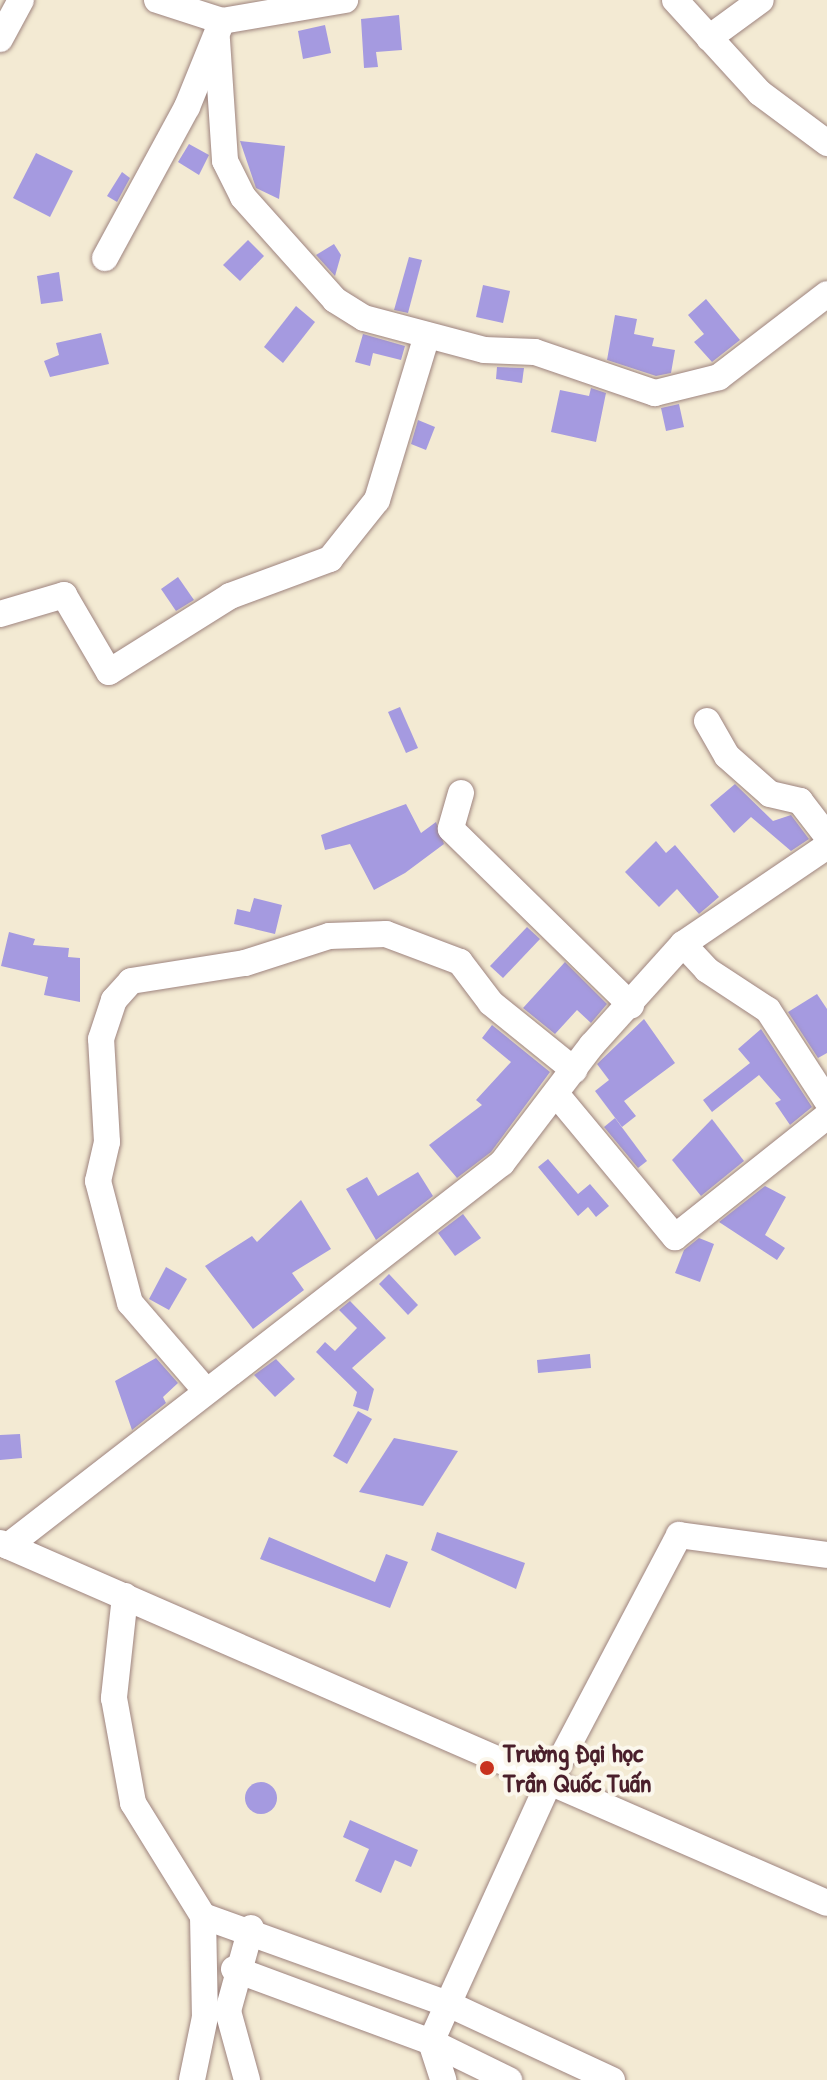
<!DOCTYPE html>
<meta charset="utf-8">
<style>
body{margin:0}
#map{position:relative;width:827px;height:2080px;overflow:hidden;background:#f3ead3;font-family:"Patrick Hand",sans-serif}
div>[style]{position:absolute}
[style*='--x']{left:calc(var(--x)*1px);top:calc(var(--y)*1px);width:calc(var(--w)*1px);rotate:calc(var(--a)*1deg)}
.building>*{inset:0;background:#a59ae0}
.round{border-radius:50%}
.roads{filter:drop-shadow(0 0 2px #9e847f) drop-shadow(0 0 2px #9e847f)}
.minor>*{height:26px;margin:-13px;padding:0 13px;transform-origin:13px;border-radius:13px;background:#fff}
.dots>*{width:22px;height:22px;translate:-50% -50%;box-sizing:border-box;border:4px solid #fbf7ec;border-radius:50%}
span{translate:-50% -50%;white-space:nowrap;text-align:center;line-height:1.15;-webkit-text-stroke:8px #fbf7ec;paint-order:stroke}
.poi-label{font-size:26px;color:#4a1f2b;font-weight:700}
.left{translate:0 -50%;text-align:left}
</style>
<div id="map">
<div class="building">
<i style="clip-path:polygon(399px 15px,402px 50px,376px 52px,378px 67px,364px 68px,361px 19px)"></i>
<i style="clip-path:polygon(325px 25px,331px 53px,303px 59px,298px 31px)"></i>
<i style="clip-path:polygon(240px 141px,285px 146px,279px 199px,256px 188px)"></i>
<i style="clip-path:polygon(189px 144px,209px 155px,199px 175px,178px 162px)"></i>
<i style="clip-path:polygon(36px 153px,73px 171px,50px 217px,13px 198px)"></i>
<i style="clip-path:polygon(122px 172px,130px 178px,117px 202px,107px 196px)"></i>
<i style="clip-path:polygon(248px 240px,264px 256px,240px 281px,223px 265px)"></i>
<i style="clip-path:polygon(334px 244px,341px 255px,335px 276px,316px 255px)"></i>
<i style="clip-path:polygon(409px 257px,422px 260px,408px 313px,394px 310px)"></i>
<i style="clip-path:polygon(59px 272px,63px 301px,41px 304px,37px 276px)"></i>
<i style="clip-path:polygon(483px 285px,510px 291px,503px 323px,476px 317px)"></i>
<i style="clip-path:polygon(706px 299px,740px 340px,712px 362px,694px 342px,704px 334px,688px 315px)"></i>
<i style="clip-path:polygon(296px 306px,315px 322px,283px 363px,264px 347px)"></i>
<i style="clip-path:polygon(615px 315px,637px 319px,634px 334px,654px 338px,652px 346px,675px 350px,671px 373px,656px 376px,607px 360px)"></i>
<i style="clip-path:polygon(101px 333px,109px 364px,50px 377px,44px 361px,59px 355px,56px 343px)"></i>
<i style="clip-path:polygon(363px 334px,405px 346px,401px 360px,373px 353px,370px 366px,355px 362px)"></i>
<i style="clip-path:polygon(497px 367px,524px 368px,522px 383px,496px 379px)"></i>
<i style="clip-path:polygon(591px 388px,606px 393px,596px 442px,551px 432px,560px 390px,589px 396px)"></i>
<i style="clip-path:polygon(679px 404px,684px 427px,666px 431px,661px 408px)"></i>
<i style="clip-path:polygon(418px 420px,435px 427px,426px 450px,411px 444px)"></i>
<i style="clip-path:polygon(178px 577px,194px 600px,176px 611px,161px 589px)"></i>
<i style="clip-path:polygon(400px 707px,418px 748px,406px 753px,388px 712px)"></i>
<i style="clip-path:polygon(735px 784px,773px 821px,791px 815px,809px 839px,791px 851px,751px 817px,734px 833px,710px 805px)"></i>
<i style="clip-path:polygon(406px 804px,421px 833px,436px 822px,444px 844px,405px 873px,374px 890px,350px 844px,325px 850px,321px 835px)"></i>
<i style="clip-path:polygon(656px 841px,666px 853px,675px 845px,719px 897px,699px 914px,677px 889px,659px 907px,625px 872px)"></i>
<i style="clip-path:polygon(254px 898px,282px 905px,275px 934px,234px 924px,237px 909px,250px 912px)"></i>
<i style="clip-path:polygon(527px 927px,540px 939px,503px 978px,490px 966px)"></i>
<i style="clip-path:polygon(9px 932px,35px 939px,33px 945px,69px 948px,68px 957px,80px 958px,80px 1002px,44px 995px,48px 977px,1px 966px)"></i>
<i style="clip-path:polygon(565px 962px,607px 1004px,591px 1023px,577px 1010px,555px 1034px,523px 1008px)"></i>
<i style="clip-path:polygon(817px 994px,827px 1009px,827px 1053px,818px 1058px,788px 1012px)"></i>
<i style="clip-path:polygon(644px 1019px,675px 1063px,624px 1101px,636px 1116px,622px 1127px,595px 1091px,609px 1080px,597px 1064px)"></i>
<i style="clip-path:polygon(492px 1025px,550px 1072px,491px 1152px,457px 1178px,429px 1145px,482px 1105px,476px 1100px,511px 1062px,482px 1038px)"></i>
<i style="clip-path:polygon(761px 1029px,812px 1107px,790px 1125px,775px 1103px,781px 1100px,759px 1075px,712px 1112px,703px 1100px,750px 1063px,738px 1049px)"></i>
<i style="clip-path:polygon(615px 1118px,647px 1161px,638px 1168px,604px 1127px)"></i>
<i style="clip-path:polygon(712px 1119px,744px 1161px,701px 1196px,672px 1160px)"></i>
<i style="clip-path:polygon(548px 1159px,578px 1194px,590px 1184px,609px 1206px,596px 1217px,588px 1207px,578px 1216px,538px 1167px)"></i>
<i style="clip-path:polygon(418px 1172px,433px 1196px,376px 1240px,346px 1189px,367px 1177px,378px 1196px)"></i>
<i style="clip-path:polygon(765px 1186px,786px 1197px,765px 1235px,785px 1248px,777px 1260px,719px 1222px)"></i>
<i style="clip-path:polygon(301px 1200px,331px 1249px,292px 1273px,304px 1290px,253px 1329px,205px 1266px,252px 1236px,257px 1242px)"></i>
<i style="clip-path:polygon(463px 1214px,481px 1238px,455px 1256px,438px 1233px)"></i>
<i style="clip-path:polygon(699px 1238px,714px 1244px,700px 1282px,675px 1273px,684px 1250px)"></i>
<i style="clip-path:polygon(166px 1267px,187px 1279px,169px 1310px,149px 1299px)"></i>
<i style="clip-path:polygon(389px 1274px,418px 1305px,408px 1315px,379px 1284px)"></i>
<i style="clip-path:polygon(350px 1301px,386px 1338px,352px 1368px,374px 1389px,368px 1411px,353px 1406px,357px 1392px,316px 1352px,325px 1342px,335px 1351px,357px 1328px,339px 1310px)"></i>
<i style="clip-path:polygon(590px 1354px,591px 1368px,538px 1373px,537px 1360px)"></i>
<i style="clip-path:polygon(156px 1358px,178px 1383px,163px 1397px,166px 1403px,132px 1430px,115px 1381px)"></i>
<i style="clip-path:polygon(276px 1359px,295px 1379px,275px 1397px,254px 1375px)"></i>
<i style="clip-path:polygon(358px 1411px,372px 1419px,347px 1464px,333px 1456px)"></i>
<i style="clip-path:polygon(20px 1434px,22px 1458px,0 1460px,0 1435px)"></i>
<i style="clip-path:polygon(394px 1438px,458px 1451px,423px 1506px,359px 1492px)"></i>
<i style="clip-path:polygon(437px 1532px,525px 1563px,516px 1589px,431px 1550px)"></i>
<i style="clip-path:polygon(269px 1537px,375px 1582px,386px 1554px,408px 1562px,390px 1608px,260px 1559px)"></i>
<i class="round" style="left:245px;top:1782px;width:32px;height:32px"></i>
<i style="clip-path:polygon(350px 1820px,418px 1850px,411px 1867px,395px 1860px,381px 1893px,355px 1881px,369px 1849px,343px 1837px)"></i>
</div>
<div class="roads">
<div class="minor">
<i style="--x:157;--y:0;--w:68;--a:17.9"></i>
<i style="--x:222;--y:21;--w:125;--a:-9.7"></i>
<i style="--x:675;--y:0;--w:126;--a:47.6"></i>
<i style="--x:760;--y:93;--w:84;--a:36.7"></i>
<i style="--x:709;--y:38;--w:64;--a:-36.2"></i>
<i style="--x:0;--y:39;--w:44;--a:-61.7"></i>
<i style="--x:217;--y:40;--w:121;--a:86.2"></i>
<i style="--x:225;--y:161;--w:40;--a:63.4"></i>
<i style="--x:243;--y:197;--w:138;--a:48.2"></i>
<i style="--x:335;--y:300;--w:34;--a:32"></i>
<i style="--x:364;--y:318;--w:124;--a:14.9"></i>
<i style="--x:484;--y:350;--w:51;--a:2.2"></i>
<i style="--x:535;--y:352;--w:127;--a:18.9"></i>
<i style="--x:655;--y:393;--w:66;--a:-14"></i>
<i style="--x:719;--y:377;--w:136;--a:-37.5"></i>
<i style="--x:105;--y:258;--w:172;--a:-61.5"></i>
<i style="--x:187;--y:107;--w:93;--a:-67.9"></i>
<i style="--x:0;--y:614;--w:67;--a:-16.5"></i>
<i style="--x:64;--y:595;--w:89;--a:59.7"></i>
<i style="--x:109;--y:672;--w:143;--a:-32.1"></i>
<i style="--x:230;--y:596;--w:107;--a:-20.3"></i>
<i style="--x:330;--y:559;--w:75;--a:-51.5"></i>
<i style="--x:377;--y:500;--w:172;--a:-73.1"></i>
<i style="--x:707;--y:721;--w:40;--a:60.3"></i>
<i style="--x:727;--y:756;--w:57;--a:41.5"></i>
<i style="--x:770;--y:794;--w:31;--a:13"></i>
<i style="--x:800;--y:801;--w:44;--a:52.4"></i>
<i style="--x:461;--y:793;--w:37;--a:106"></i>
<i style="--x:451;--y:829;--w:252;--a:44.4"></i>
<i style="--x:683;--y:944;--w:35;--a:47"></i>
<i style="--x:707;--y:970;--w:73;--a:33.3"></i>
<i style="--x:768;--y:1010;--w:108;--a:57"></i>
<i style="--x:557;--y:1095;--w:185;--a:50.3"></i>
<i style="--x:675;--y:1237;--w:194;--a:-38.5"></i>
<i style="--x:206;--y:1391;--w:116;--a:-130.8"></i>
<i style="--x:130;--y:1303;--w:126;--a:-104.7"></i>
<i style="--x:98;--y:1181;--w:40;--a:-77"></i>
<i style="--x:107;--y:1142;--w:103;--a:-93.3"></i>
<i style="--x:101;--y:1039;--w:41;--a:-71.6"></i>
<i style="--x:114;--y:1000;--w:25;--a:-48"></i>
<i style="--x:131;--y:981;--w:115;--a:-9"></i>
<i style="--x:245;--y:963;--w:88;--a:-17.8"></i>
<i style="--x:329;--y:936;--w:57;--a:-2"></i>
<i style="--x:386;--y:934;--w:79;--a:20.7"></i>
<i style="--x:460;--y:962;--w:51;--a:52.9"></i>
<i style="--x:491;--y:1003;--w:107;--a:38.9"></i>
<i style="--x:0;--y:1543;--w:9;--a:21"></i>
<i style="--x:8;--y:1546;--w:625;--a:-37.79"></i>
<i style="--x:502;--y:1163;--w:148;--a:-52.7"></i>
<i style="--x:592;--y:1045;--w:136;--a:-48"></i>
<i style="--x:683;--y:944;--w:174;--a:-34.2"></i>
<i style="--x:8;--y:1546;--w:893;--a:23.55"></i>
<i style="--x:125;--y:1596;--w:103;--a:96.2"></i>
<i style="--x:114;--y:1698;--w:107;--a:79.7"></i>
<i style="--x:133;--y:1803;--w:133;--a:58.2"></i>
<i style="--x:203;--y:1916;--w:101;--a:88.9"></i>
<i style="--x:205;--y:2017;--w:64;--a:101.7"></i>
<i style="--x:203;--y:1916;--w:260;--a:19.8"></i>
<i style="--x:448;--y:2004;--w:42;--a:114.1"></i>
<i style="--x:431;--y:2042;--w:87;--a:26"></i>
<i style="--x:234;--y:1969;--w:210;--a:20.3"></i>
<i style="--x:431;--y:2042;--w:40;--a:72"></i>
<i style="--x:247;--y:2080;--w:72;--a:-105.4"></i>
<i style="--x:228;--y:2011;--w:86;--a:-74.5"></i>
<i style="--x:612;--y:2080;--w:181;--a:-155.1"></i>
<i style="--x:448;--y:2004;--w:246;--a:-65.5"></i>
<i style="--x:550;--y:1780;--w:277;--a:-62.2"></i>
<i style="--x:679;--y:1535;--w:149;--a:7.7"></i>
</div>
</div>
<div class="dots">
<i style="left:487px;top:1768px;background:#c8321e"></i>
</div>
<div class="poi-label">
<span class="left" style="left:503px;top:1768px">Trường Đại học<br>Trần Quốc Tuấn</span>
</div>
</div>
